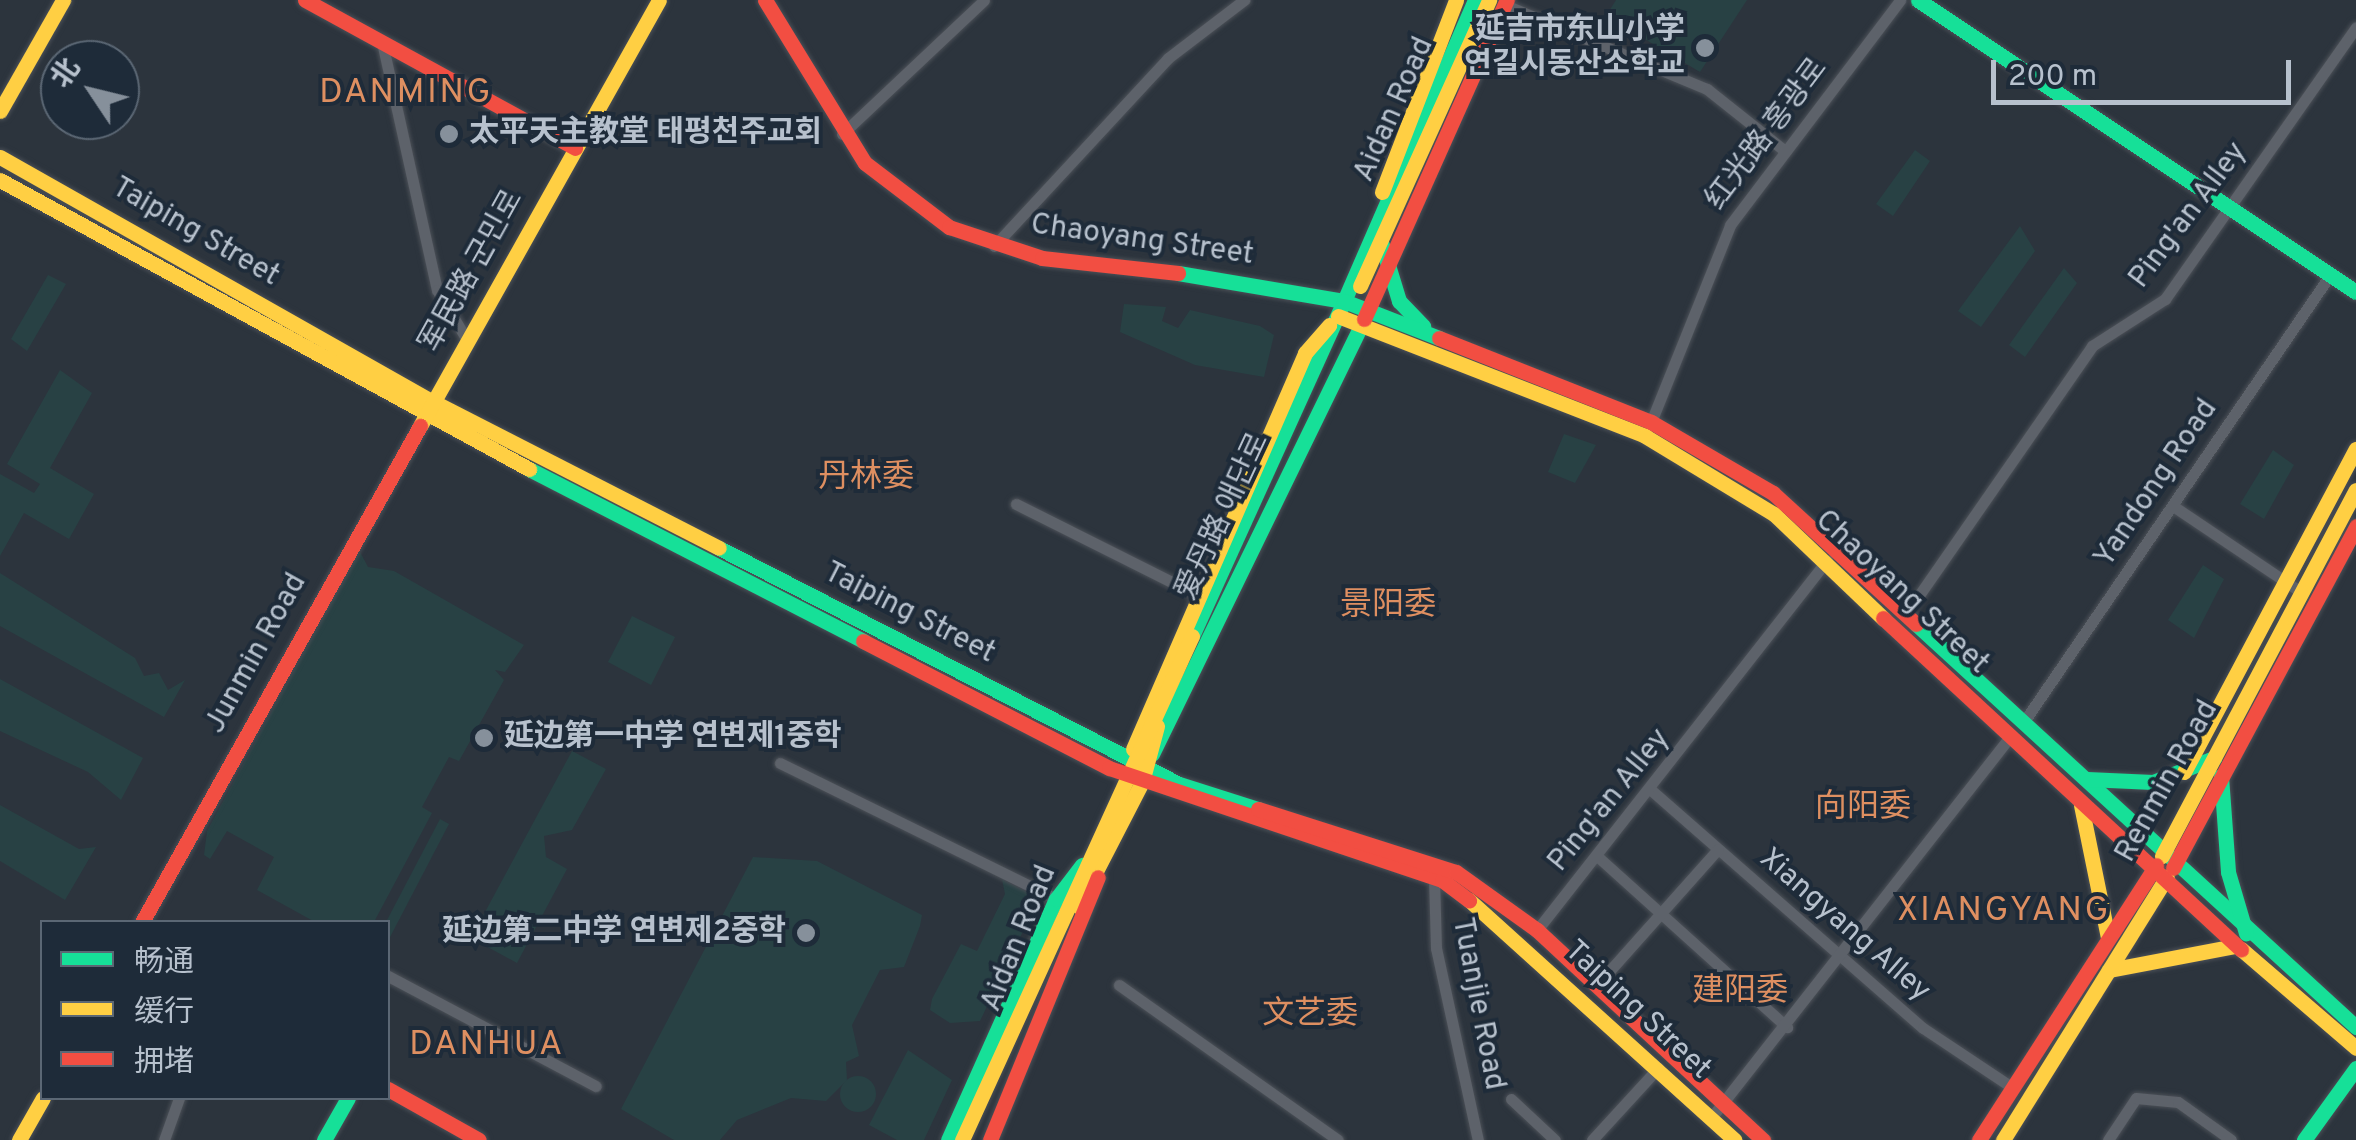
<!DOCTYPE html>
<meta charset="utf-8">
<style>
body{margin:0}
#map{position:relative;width:2356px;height:1140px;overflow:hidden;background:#2c343d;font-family:Overpass,"Noto Sans SC","Noto Sans KR",sans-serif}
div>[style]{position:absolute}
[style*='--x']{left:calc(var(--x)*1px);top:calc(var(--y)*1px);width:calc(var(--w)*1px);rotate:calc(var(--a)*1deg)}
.green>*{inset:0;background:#284144}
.round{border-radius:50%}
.roads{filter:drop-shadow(0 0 2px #4b5057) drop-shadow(0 0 2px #4b5057)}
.street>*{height:11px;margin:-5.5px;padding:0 5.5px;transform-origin:5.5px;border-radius:5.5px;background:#5d626a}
.fast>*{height:15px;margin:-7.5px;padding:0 7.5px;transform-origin:7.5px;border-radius:7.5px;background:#16e098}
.slow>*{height:15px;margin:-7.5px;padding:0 7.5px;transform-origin:7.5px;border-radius:7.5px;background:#ffcf43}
.jam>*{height:15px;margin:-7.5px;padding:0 7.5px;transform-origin:7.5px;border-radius:7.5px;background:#f24e42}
.dots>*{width:28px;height:28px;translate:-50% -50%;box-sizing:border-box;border:5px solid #1e2b39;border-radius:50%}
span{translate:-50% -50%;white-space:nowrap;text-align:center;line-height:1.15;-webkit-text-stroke:8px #1e2b39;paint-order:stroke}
.poi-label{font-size:30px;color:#b7c1cd;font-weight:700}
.right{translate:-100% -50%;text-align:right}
.left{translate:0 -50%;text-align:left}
.street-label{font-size:30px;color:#b7c1cd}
.neighbourhood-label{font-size:32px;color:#de8f61}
.quarter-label{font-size:35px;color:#de8f61;letter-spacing:2.5px}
.legend{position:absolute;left:40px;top:920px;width:350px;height:180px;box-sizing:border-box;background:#1e2b39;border:2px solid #5b6774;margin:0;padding:12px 18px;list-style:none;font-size:30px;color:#b7c1cd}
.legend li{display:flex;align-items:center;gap:20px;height:50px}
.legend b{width:50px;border:2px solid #5b6774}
.north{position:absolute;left:40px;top:40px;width:100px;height:100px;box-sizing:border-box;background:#1e2b39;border:2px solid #5b6774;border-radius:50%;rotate:305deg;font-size:28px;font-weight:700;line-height:40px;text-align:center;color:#b7c1cd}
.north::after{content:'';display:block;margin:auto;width:35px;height:45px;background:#86909b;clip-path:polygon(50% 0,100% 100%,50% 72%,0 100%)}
.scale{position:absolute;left:1991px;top:60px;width:300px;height:45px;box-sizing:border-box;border:5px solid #b7c1cd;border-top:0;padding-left:12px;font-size:30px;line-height:35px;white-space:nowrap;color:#b7c1cd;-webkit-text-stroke:8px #1e2b39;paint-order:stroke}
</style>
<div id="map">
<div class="green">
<i style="clip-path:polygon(1616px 0,1747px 0,1700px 72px,1606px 16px)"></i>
<i style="clip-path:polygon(1915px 150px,1930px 161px,1893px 216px,1876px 204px)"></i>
<i style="clip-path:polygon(2020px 226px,2035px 251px,1981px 327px,1958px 311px)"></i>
<i style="clip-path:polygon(2064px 268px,2077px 283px,2025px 357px,2009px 345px)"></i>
<i style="clip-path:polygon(48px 275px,66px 284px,27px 351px,11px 339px)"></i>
<i style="clip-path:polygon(1124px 304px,1166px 307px,1162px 321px,1178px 328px,1190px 310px,1260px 326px,1274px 335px,1264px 377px,1195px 365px,1120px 332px)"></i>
<i style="clip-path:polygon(60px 370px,92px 393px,50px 468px,94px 494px,69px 539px,24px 513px,0 556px,0 474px,34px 493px,40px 484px,7px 464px)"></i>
<i style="clip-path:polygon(1564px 434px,1596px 445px,1575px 483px,1548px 472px)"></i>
<i style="clip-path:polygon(2273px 450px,2294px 465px,2264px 519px,2240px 504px)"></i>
<i style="clip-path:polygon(359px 550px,368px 567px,394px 571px,524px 645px,505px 672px,495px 670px,504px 680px,459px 761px,449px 757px,422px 807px,432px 813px,374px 922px,315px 922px,257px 890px,274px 857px,227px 831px,210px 859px,204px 855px,207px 831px)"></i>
<i style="clip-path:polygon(2203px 565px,2224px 579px,2194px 638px,2168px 620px)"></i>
<i style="clip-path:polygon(0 573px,135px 658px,144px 676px,159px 673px,168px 690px,185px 680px,164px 717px,0 626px)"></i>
<i style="clip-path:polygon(632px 616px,675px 637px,651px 685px,608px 662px)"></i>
<i style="clip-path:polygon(0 679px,143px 758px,121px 800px,88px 772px,0 731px)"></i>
<i style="clip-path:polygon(572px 751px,606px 769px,572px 830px,544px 836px,546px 857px,567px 869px,517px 963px,471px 938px)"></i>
<i style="clip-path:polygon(0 805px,79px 849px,96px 847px,65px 900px,0 861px)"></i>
<i style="clip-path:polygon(440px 819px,449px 824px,388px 941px,386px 922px)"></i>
<i style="clip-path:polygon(753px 857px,817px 861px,922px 915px,920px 926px,904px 967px,880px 970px,852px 1025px,859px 1056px,846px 1062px,847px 1080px,826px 1101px,791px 1098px,737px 1120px,720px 1140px,674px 1140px,621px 1109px)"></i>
<i style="clip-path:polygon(1002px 879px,1039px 898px,980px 1021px,950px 1023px,930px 1010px,932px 999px,961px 944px,977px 951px,1005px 894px)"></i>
<i style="clip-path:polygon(908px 1050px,952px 1080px,924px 1140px,897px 1140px,869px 1125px)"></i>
<i class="round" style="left:840px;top:1076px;width:36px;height:36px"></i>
</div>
<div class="roads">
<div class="street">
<i style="--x:1505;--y:5;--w:219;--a:22.6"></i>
<i style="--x:1707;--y:89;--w:100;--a:38.5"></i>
<i style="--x:382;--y:42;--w:254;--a:77.5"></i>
<i style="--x:437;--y:290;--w:58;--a:59"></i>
<i style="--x:842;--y:134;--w:195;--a:-43.3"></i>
<i style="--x:994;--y:246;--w:256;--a:-47.2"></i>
<i style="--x:1168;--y:58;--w:96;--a:-37.3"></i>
<i style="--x:1651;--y:422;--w:212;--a:-68.1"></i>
<i style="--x:1730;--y:225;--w:282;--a:-52.9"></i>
<i style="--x:1016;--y:504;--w:201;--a:26.6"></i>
<i style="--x:2173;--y:506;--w:154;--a:33.9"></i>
<i style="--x:1908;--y:611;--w:323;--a:-55.2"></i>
<i style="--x:2092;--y:346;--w:87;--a:-32.8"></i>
<i style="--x:2165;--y:299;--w:332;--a:-54.9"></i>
<i style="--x:2025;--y:720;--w:539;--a:-55.57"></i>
<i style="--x:780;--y:763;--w:308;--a:26.2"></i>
<i style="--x:1651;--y:790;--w:361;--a:41.2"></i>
<i style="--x:1923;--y:1028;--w:108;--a:33.7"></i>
<i style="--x:1597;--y:856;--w:256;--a:42"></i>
<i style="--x:1434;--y:877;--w:71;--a:88.4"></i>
<i style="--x:1436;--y:948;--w:197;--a:77.7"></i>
<i style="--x:1537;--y:930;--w:470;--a:-51.9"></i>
<i style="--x:388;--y:976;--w:235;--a:27.9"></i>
<i style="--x:1119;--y:985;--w:268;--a:35.3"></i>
<i style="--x:1596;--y:986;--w:183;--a:-48.3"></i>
<i style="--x:1511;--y:1099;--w:60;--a:43"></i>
<i style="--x:1711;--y:1118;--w:487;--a:-51.9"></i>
<i style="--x:164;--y:1140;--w:45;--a:-70.3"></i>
<i style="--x:1592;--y:1140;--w:98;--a:-47.5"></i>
<i style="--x:2108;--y:1140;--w:50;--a:-56.3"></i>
<i style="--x:2136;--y:1098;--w:42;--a:5.4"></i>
<i style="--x:2178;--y:1102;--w:65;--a:35.6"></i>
</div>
<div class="fast">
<i style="--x:1918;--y:0;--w:526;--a:33.69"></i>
<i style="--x:1381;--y:242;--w:62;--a:73"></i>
<i style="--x:1399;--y:301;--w:35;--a:46"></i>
<i style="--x:1178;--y:273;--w:168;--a:9.6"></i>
<i style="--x:1344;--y:301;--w:328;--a:-66.5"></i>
<i style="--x:529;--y:469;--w:376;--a:27.2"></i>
<i style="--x:719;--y:548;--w:517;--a:27.16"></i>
<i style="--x:1179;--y:784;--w:83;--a:17.6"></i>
<i style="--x:1916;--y:624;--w:597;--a:42.49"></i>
<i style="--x:1192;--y:636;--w:368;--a:-65.6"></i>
<i style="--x:1344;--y:301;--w:102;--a:21.3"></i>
<i style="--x:1152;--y:754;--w:484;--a:-64"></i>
<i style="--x:2221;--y:776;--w:96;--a:85.8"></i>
<i style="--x:2228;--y:872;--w:64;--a:73.6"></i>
<i style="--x:2087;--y:779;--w:66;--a:2.6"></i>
<i style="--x:2153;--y:782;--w:66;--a:-21.5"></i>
<i style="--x:324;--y:1140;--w:48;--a:-60.3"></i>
<i style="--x:948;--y:1140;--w:264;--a:-65.9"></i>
<i style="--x:1056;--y:899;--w:43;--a:-52.6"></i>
<i style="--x:2304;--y:1140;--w:89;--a:-54.2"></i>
</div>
<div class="slow">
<i style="--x:0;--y:111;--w:128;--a:-60.4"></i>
<i style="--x:0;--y:157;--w:496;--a:29.5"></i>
<i style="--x:432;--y:401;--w:322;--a:27.1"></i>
<i style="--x:0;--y:180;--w:603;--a:28.65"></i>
<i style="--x:1382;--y:192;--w:206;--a:-68.9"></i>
<i style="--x:1360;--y:286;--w:314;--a:-65.7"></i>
<i style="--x:1338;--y:316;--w:330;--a:21.3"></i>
<i style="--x:1645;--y:436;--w:151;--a:31.2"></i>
<i style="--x:1774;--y:514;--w:151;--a:43.7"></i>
<i style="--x:420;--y:426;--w:488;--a:-60.7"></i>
<i style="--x:1133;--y:749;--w:432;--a:-66.5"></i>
<i style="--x:1305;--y:353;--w:37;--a:-49"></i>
<i style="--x:2184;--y:772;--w:366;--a:-62"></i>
<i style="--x:2081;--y:805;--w:136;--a:78.5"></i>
<i style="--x:2162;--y:856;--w:414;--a:-62.1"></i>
<i style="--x:1469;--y:900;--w:358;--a:42.1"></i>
<i style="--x:1078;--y:906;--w:140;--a:-62.7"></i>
<i style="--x:1142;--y:782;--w:58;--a:-75"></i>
<i style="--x:2241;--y:949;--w:152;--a:40.7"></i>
<i style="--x:2109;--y:970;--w:128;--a:-10.8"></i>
<i style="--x:19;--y:1140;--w:48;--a:-60.3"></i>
<i style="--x:962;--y:1140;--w:554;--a:-65.47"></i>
<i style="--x:2003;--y:1140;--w:310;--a:-58.1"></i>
</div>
<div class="jam">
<i style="--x:305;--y:0;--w:308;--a:28.7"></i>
<i style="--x:765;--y:0;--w:191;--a:58.5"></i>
<i style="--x:865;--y:163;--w:106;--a:37.3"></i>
<i style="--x:949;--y:227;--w:98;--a:18.4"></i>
<i style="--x:1042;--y:258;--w:137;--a:6.3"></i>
<i style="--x:1364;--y:319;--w:350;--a:-65.9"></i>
<i style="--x:1439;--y:338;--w:228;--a:21.6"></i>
<i style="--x:1651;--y:422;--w:141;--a:30.2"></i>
<i style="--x:1773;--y:493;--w:194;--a:42.5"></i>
<i style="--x:1883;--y:618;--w:488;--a:42.8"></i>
<i style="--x:863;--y:641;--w:277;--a:27.3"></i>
<i style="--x:1109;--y:768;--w:351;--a:18.6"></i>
<i style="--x:1442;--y:880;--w:34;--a:37"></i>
<i style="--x:1258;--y:809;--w:208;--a:17.7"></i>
<i style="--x:1456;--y:872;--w:100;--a:35.6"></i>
<i style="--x:1537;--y:930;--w:309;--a:42.9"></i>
<i style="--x:2173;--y:868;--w:388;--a:-61.8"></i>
<i style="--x:142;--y:922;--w:569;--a:-60.73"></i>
<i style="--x:388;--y:1089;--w:104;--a:29.3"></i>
<i style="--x:990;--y:1140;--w:284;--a:-67.7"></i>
<i style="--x:1979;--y:1140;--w:327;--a:-57.2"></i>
</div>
</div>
<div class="dots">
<i style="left:1705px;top:48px;background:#86909b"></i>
<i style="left:449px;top:134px;background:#86909b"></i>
<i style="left:484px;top:738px;background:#86909b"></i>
<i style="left:806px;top:933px;background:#86909b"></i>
</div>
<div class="poi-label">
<span class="right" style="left:1685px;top:48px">延吉市东山小学<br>연길시동산소학교</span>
<span class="left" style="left:469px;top:134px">太平天主教堂 태평천주교회</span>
<span class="left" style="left:504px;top:738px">延边第一中学 연변제1중학</span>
<span class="right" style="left:786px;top:933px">延边第二中学 연변제2중학</span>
</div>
<div class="street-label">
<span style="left:1395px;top:110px;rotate:-66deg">Aidan Road</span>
<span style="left:1768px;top:135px;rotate:-53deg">红光路 홍광로</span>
<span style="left:2189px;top:216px;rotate:-53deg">Ping'an Alley</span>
<span style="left:195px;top:233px;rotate:30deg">Taiping Street</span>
<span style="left:1142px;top:241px;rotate:8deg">Chaoyang Street</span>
<span style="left:473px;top:272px;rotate:-61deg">军民路 군민로</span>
<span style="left:2157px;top:484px;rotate:-56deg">Yandong Road</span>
<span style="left:1224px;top:517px;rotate:-65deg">爱丹路 애단로</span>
<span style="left:1901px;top:593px;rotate:43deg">Chaoyang Street</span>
<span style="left:909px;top:614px;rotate:27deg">Taiping Street</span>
<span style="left:257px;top:654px;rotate:-61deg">Junmin Road</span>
<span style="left:2168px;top:782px;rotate:-61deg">Renmin Road</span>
<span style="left:1610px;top:801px;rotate:-51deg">Ping'an Alley</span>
<span style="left:1844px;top:926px;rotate:41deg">Xiangyang Alley</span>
<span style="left:1020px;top:939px;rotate:-68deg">Aidan Road</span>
<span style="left:1477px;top:1004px;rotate:79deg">Tuanjie Road</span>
<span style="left:1637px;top:1011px;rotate:43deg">Taiping Street</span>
</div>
<div class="neighbourhood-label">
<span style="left:866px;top:478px">丹林委</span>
<span style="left:1388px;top:606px">景阳委</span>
<span style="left:1863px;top:808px">向阳委</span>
<span style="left:1740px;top:992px">建阳委</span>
<span style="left:1310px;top:1015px">文艺委</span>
</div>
<div class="quarter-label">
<span style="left:406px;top:93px">DANMING</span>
<span style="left:2004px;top:911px">XIANGYANG</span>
<span style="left:487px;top:1045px">DANHUA</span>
</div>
<ul class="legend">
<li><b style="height:12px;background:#16e098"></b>畅通</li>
<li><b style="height:12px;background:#ffcf43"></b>缓行</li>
<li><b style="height:12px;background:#f24e42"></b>拥堵</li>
</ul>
<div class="north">北</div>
<div class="scale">200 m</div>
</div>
